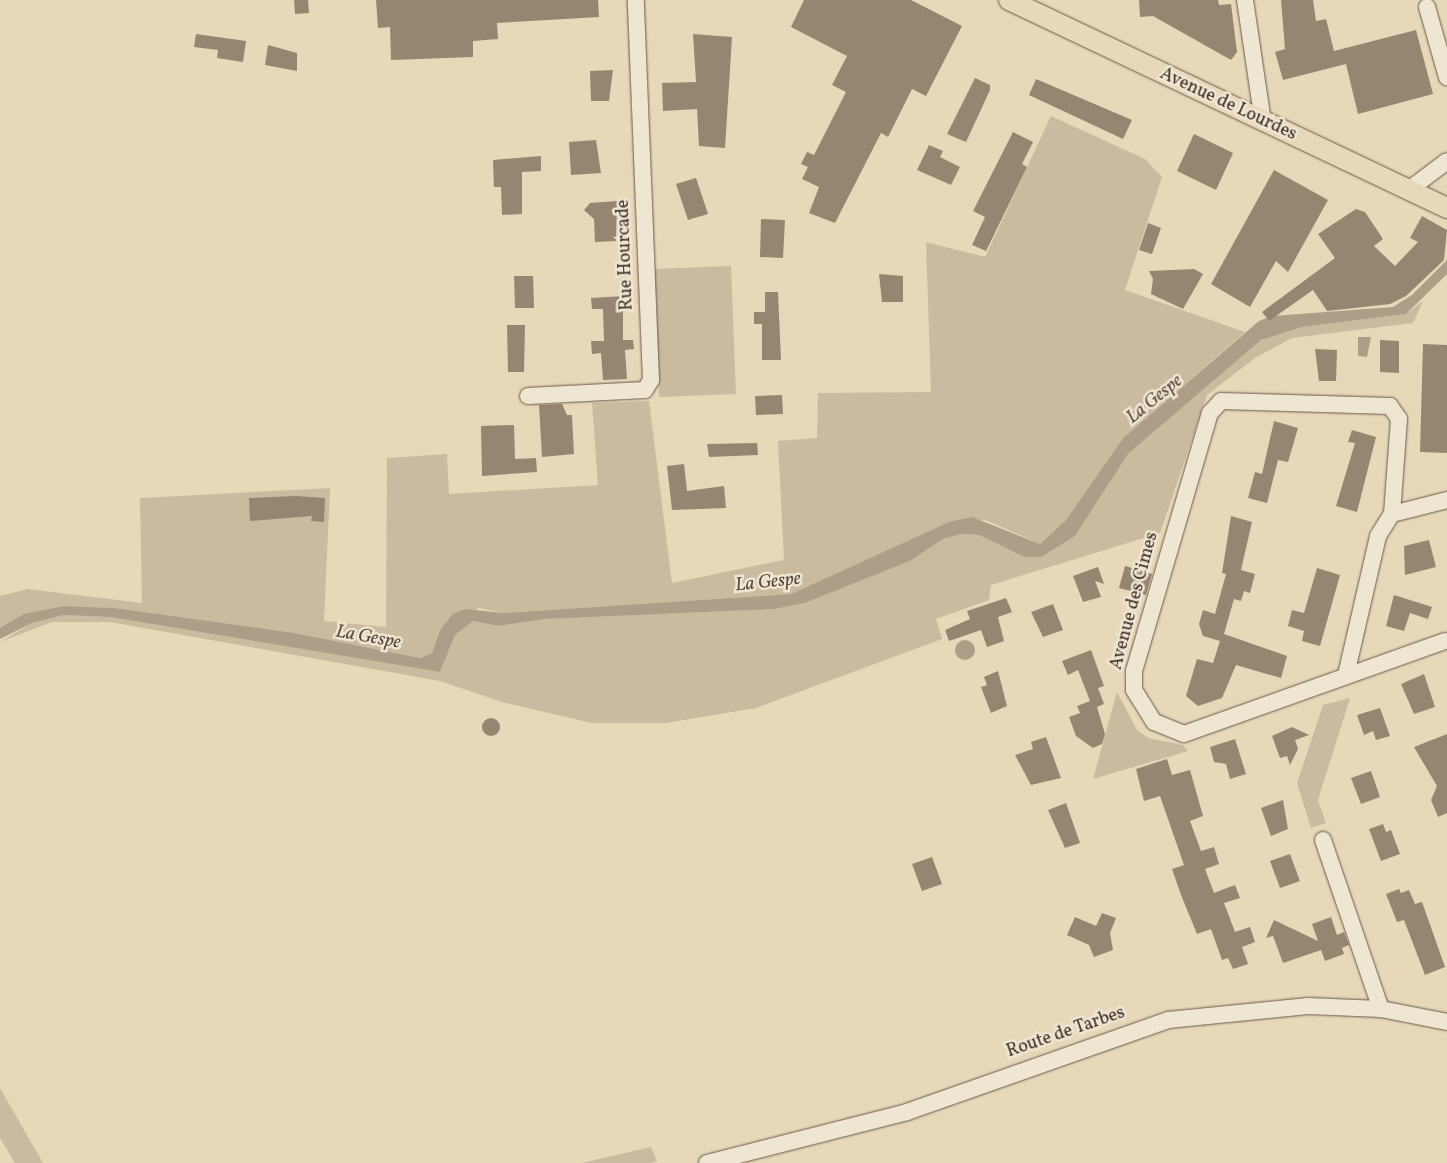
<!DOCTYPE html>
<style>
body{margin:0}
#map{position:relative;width:1447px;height:1163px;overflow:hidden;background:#e6d8b9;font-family:Vollkorn,serif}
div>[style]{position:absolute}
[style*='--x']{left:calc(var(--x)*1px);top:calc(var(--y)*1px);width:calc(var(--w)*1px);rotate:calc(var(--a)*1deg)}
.green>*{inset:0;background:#c9bba0}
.water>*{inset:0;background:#ad9e87}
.round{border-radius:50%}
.building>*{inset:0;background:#958672}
.roads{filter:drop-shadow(0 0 1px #68584b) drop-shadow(0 0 1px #68584b)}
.minor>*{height:16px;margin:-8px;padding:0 8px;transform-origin:8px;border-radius:8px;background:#efe6d2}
.major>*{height:20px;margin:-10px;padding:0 10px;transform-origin:10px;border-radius:10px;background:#e6d8b9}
span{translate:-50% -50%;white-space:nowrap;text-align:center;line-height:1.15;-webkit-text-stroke:5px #efe6d2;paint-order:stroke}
.street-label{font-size:18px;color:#3e2d26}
.water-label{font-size:19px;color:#5a493e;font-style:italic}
</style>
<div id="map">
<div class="green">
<i style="clip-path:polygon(1051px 116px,1145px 159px,1162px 177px,1125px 290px,1245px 332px,1123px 438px,1066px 520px,1040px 544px,986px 520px,949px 522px,791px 594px,504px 613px,479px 608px,440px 630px,432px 653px,420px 658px,295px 633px,115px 608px,64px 606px,0 628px,0 596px,28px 589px,142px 603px,140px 498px,330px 488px,324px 621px,386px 627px,387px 458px,447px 454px,449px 494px,598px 485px,592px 403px,649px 401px,672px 583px,784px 560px,778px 441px,817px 438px,818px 393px,931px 392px,926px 242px,985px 257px)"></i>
<i style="clip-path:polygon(731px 266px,736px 394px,659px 397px,654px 269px)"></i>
<i style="clip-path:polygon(1423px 301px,1413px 323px,1292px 338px,1255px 358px,1207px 395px,1160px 533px,991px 585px,989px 600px,936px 619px,942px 639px,756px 708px,666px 723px,592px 723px,502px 702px,440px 681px,110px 622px,52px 622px,0 642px,32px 623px,64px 615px,110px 617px,440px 672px,455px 635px,473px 621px,498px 626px,546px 619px,775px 609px,805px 603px,910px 561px,943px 539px,961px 534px,979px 535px,1024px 557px,1075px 536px,1128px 454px,1261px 340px,1302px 327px,1406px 314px)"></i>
<i style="clip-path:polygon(1117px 692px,1137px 730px,1148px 738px,1183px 745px,1188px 751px,1093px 779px)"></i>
<i style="clip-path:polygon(1350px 698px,1318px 800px,1326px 823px,1311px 828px,1297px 783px,1323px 705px)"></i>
<i style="clip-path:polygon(0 1088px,43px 1163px,15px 1163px,0 1138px)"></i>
<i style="clip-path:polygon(651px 1147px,657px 1161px,651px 1163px,582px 1163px)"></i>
</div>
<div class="water">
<i style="clip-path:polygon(1447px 260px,1447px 274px,1406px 314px,1302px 327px,1261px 340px,1128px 454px,1075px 536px,1041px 557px,1024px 557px,979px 535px,961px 534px,943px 539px,910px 561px,805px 603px,775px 609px,546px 619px,498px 626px,473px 621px,455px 635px,440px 672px,110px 617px,64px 615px,32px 623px,0 639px,0 628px,24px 614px,64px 606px,115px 608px,295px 633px,420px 658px,432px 653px,440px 630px,453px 614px,465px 609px,504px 613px,791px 594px,949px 522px,972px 517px,1040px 544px,1066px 520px,1123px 438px,1259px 321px,1272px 316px,1393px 307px,1412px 295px)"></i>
<i style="clip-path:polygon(1358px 337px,1371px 337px,1367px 357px,1358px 356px)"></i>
<i class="round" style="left:955px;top:640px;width:20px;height:20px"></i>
</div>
<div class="building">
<i style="clip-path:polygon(294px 0,308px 0,309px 13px,295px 14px)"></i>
<i style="clip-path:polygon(376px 0,598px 0,599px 17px,497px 23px,498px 39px,473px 41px,473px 57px,391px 60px,390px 27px,378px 28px)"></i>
<i style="clip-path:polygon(804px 0,911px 0,962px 26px,926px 96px,912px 89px,888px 137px,881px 133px,835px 223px,809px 213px,819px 187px,802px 179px,808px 167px,801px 164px,807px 152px,814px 155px,846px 92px,832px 85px,847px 56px,791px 27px)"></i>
<i style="clip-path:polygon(1139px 0,1218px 0,1219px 5px,1231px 4px,1237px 52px,1231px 60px,1153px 16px,1140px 17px)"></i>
<i style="clip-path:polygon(1281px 0,1313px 0,1316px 21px,1326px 19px,1334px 51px,1416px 30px,1433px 94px,1358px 114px,1346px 64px,1283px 80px,1275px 52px,1285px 49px)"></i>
<i style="clip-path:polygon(196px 34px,246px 41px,243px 62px,217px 58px,218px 50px,194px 47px)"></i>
<i style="clip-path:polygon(693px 34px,732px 37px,725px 148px,699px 146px,697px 109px,663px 111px,662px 83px,696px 82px)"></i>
<i style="clip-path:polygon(268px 45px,297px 53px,297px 71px,265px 65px)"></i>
<i style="clip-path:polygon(613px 70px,609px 101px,591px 101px,590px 71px)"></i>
<i style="clip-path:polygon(975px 78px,990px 85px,990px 90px,966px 142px,947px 134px)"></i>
<i style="clip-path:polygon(1036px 79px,1132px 120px,1123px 139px,1029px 95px)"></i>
<i style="clip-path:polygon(1013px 132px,1033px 142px,1022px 164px,1027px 167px,986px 251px,972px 245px,985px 217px,973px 211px)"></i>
<i style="clip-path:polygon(1194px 134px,1233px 153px,1216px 190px,1177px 171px)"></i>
<i style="clip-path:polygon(596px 140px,601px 173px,571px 175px,569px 142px)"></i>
<i style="clip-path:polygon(929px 145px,943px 151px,940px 157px,960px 167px,951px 185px,917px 170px)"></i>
<i style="clip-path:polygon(541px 156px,541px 171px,522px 172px,522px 214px,502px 215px,501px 187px,494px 187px,493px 160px)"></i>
<i style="clip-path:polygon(1274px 170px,1328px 200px,1288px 272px,1276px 261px,1250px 307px,1211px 284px)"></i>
<i style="clip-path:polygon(696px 178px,708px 214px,688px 220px,676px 184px)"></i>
<i style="clip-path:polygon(617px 201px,616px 241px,595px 242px,594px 219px,584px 210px,590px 203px)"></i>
<i style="clip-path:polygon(1356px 209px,1365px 212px,1383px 239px,1374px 246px,1395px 266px,1418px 242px,1410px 238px,1422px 216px,1447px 230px,1444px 260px,1406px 296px,1390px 304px,1327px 311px,1313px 290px,1269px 321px,1262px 312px,1335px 258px,1318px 234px)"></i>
<i style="clip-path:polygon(761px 219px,785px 220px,783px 258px,760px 257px)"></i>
<i style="clip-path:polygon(1148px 223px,1161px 228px,1152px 254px,1139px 250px)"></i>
<i style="clip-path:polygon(1194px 269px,1203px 274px,1183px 309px,1151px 294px,1153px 279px,1149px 271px)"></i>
<i style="clip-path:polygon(879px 274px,903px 276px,903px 302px,882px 302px)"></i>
<i style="clip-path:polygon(514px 276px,533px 276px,534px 308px,515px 308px)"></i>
<i style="clip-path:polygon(765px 292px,778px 292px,781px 360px,762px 360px,762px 324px,754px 324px,754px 312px,765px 312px)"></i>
<i style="clip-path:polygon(623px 296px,623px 340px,633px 340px,634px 349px,625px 350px,627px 379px,603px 380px,601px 353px,592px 354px,591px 341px,604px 341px,603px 309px,592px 309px,591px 298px)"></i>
<i style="clip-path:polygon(507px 325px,525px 325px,524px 372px,508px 372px)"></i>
<i style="clip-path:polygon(1380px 340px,1399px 341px,1399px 373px,1380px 372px)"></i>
<i style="clip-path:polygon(1423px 344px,1447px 345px,1447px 453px,1420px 452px)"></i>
<i style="clip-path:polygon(1315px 349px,1337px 350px,1336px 381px,1319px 381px)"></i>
<i style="clip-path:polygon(782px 395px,783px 414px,756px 415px,755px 396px)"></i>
<i style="clip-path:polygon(562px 404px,567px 415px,572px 415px,574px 454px,542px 457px,539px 405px)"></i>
<i style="clip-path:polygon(1274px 421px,1298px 428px,1288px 462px,1278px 460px,1267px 503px,1248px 498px,1255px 472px,1262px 474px)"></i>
<i style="clip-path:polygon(514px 425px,515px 459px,536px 458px,537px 472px,482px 476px,481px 426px)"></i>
<i style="clip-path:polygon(1352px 430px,1376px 437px,1357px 512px,1336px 506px,1355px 443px,1348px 442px)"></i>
<i style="clip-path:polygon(757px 443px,758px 455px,709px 457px,707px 444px)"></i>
<i style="clip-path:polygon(684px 464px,687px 491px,724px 486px,726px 508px,672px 510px,667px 466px)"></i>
<i style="clip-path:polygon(296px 496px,325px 498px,324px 522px,311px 521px,312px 516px,250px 521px,249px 498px)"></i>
<i style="clip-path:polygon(1231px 516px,1252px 522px,1241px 570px,1255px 574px,1250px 593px,1244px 591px,1241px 601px,1234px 599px,1224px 634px,1287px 656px,1281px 678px,1236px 665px,1222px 698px,1198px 706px,1186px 696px,1197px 659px,1213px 663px,1220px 641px,1203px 636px,1199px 624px,1203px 610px,1215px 614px,1226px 574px,1222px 573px)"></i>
<i style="clip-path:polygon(1429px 540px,1436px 567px,1405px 575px,1404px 546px)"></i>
<i style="clip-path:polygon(1125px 566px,1152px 574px,1146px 595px,1119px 588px)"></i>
<i style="clip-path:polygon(1098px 567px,1104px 584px,1095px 581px,1101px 597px,1083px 602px,1073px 576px)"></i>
<i style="clip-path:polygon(1317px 568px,1340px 575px,1320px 646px,1302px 641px,1304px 631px,1288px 626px,1292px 610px,1304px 613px)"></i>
<i style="clip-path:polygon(1394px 595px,1432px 607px,1428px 619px,1410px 613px,1404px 631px,1386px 626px)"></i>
<i style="clip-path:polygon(1006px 598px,1012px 612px,998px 617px,1004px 641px,987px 647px,981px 630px,949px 641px,945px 630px,970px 619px,967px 611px)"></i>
<i style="clip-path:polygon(1053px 604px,1063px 630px,1043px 637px,1031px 612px)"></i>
<i style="clip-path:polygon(1091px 650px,1104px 686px,1098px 688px,1104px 704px,1097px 707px,1105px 734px,1102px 744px,1093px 748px,1076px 736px,1069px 717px,1080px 713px,1077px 706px,1090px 701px,1078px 670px,1068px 675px,1062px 661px)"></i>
<i style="clip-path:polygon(998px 671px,1007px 706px,991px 713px,981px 687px,987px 685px,984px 677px)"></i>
<i style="clip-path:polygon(1424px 674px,1435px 707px,1414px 714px,1401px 684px)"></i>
<i style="clip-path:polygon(1380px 708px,1390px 736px,1376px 740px,1373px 731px,1364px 735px,1357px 715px)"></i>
<i class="round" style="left:482px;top:718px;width:18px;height:18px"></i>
<i style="clip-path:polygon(1292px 727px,1309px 735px,1295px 740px,1298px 749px,1290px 765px,1287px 756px,1280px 758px,1272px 736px)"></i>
<i style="clip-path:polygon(1447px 734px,1447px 813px,1438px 817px,1431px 800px,1437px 786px,1414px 747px)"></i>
<i style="clip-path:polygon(1046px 737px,1061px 778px,1031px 785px,1015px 755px,1033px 749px,1031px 742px)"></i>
<i style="clip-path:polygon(1235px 739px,1246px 774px,1230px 779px,1226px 764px,1214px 762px,1210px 747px)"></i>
<i style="clip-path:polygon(1167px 759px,1172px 775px,1190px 770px,1203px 816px,1190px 821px,1201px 851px,1214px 847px,1219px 864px,1205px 869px,1214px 893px,1235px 885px,1240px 898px,1224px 903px,1235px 932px,1250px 927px,1255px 942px,1242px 947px,1248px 964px,1233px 969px,1228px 958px,1222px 960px,1211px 929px,1197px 934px,1181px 895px,1172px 869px,1184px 865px,1160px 796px,1144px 801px,1136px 769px)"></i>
<i style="clip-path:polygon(1371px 771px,1380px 797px,1361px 804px,1351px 778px)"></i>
<i style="clip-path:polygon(1283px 800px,1288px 829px,1271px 836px,1261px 808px)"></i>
<i style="clip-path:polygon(1066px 803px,1080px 843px,1065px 848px,1048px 810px)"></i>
<i style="clip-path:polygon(1383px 824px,1386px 832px,1391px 830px,1400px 854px,1381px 861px,1369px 829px)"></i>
<i style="clip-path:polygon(1290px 854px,1300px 881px,1280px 888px,1270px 861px)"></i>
<i style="clip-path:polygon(932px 857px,942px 884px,922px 891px,912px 864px)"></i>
<i style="clip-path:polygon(1399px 889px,1401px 893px,1409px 890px,1415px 904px,1422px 902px,1445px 967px,1425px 975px,1404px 920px,1397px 922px,1386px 894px)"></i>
<i style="clip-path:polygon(1102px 913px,1116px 918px,1110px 933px,1113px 950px,1094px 957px,1089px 945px,1067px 935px,1075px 917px,1096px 926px)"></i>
<i style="clip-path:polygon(1331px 917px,1337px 935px,1344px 932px,1349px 945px,1342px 948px,1344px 954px,1325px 961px,1321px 950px,1283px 963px,1273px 936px,1266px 938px,1274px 920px,1318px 941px,1312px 924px)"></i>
</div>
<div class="roads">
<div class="minor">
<i style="--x:1245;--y:0;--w:123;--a:81.6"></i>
<i style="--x:1427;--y:7;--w:73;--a:74.1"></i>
<i style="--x:1410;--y:189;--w:46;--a:-37.1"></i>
<i style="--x:528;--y:396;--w:117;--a:-2.9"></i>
<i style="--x:645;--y:390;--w:12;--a:-59"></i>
<i style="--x:651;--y:380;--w:380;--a:-92.3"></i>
<i style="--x:1445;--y:641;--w:277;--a:160.4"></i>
<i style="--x:1184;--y:734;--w:32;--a:-158"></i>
<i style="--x:1154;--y:722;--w:38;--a:-122"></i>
<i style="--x:1134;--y:690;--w:19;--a:-90"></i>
<i style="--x:1134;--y:671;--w:269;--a:-73.6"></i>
<i style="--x:1210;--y:413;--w:16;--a:-47"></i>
<i style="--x:1221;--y:401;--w:169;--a:1.7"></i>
<i style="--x:1390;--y:406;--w:16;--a:55"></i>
<i style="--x:1399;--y:419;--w:95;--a:94.2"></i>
<i style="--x:1392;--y:514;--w:57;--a:-14.3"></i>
<i style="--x:1346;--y:675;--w:143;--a:-77"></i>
<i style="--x:1378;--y:536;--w:26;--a:-58"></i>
<i style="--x:1323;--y:840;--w:179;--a:71.1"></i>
<i style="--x:707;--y:1163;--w:206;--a:-14.3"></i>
<i style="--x:907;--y:1112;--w:277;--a:-19.4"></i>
<i style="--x:1168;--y:1020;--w:141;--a:-5.7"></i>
<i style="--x:1308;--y:1006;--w:73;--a:2.4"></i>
<i style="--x:1381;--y:1009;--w:67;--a:11.1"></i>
</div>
<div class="major">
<i style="--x:1009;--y:0;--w:485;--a:25.4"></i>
</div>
</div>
<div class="street-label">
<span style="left:1228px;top:105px;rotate:25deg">Avenue de Lourdes</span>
<span style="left:626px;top:255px;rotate:-92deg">Rue Hourcade</span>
<span style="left:1135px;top:601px;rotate:-75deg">Avenue des Cimes</span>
<span style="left:1066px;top:1033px;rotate:-19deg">Route de Tarbes</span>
</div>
<div class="water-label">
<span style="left:1155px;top:400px;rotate:-39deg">La Gespe</span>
<span style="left:768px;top:583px;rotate:-6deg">La Gespe</span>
<span style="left:368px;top:638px;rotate:10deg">La Gespe</span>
</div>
</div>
